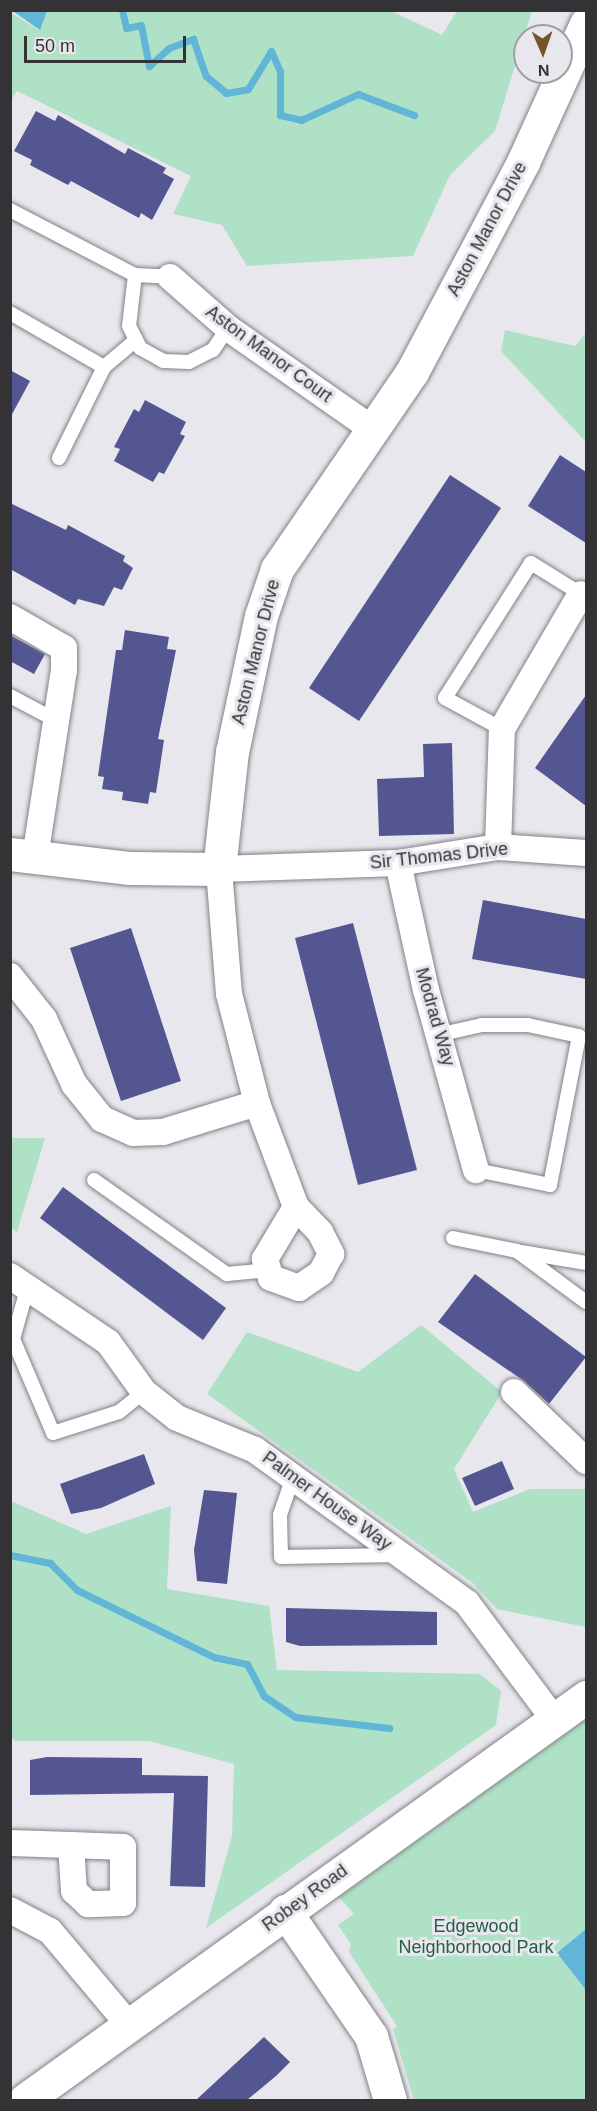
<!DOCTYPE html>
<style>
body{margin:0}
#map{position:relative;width:597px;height:2111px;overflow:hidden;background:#e7e7ed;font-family:Arial,sans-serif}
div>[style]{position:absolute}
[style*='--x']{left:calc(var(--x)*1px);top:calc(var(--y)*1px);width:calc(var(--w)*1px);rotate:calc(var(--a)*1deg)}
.green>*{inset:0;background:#aee1c6}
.water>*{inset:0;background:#61b5d7}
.stream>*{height:7px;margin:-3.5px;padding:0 3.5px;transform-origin:3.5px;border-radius:3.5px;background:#61b5d7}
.building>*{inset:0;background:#535691}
.roads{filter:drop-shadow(0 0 2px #818287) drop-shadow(0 0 2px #818287)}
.service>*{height:14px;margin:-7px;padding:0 7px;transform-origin:7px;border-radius:7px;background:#fff}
.minor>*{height:26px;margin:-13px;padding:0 13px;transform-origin:13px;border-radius:13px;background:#fff}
.tertiary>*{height:33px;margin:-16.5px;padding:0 16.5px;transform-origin:16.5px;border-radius:16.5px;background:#fff}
span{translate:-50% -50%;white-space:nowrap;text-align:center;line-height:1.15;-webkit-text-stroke:6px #e7e7ed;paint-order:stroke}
.street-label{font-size:18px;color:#333335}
.park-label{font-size:18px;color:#265f45}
.frame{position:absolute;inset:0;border:12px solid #333335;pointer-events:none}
.north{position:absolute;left:513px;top:24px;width:60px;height:60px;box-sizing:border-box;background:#e7e7ed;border:2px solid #9f9fa3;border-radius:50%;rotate:178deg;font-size:16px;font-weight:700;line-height:24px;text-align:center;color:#333335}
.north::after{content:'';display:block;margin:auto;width:21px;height:27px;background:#725528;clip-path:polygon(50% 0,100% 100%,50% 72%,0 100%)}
.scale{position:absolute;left:24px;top:36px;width:162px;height:27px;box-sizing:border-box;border:3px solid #333335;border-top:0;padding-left:8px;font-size:18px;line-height:21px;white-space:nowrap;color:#333335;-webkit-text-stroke:4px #e7e7ed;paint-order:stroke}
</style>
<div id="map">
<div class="green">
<i style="clip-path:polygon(389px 10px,442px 35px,457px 11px,532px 11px,495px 131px,450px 175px,413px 256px,247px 266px,222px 225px,173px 214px,191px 176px,17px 91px,11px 100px,10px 12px,39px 30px,47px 11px)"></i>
<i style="clip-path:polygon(505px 330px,575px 346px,586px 333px,586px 442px,501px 351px)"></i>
<i style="clip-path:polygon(10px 1138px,45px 1138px,17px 1232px,11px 1228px)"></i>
<i style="clip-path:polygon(421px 1325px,502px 1392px,454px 1469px,473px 1512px,530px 1489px,586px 1489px,586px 1627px,497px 1609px,473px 1583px,207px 1394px,247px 1332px,358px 1372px)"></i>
<i style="clip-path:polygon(11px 1501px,86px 1534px,171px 1506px,167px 1589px,269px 1606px,277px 1670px,480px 1674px,501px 1691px,496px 1725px,206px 1928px,232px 1836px,234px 1764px,149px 1741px,15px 1741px,11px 1736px)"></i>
<i style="clip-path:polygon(586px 1719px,586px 2100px,414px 2100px,393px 2029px,397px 2026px,349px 1952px,351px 1944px,338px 1925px,354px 1914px,339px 1897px)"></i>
</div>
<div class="water">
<i style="clip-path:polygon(11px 10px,47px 10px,47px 11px,40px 30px)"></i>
<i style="clip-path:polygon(586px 1929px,586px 1990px,557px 1953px)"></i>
</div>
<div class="stream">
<i style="--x:122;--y:10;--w:18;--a:77"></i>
<i style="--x:126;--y:28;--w:15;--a:-11"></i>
<i style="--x:141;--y:25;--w:42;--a:79"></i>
<i style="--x:149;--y:66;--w:27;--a:-42"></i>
<i style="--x:169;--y:48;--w:26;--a:-21"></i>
<i style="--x:193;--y:39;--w:39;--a:71"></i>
<i style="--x:206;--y:76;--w:26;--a:40"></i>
<i style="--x:226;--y:93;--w:22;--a:-10"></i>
<i style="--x:248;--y:89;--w:44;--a:-58.8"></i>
<i style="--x:271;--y:51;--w:22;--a:66"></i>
<i style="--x:280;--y:71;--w:44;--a:90"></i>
<i style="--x:280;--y:115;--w:22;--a:13"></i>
<i style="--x:301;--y:120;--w:63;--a:-24.5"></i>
<i style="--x:358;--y:94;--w:60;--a:20.6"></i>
<i style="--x:10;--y:1555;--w:41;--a:11.3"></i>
<i style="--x:50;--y:1563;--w:38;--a:45"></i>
<i style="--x:77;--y:1590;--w:153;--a:26.1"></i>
<i style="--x:214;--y:1657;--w:34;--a:12"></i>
<i style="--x:247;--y:1664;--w:36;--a:62"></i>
<i style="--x:264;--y:1696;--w:37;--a:34"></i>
<i style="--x:295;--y:1717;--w:95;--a:6.7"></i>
</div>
<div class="building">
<i style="clip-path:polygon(36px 111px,55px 121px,58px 115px,125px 154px,128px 148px,166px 168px,163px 173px,174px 179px,152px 220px,141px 213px,139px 218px,71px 181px,68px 185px,30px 165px,32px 160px,14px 151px)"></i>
<i style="clip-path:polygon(10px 370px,30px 381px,10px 418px)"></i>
<i style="clip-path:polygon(145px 400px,186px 422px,180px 434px,185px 436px,164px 474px,159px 472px,153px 482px,114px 461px,120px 449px,114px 447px,134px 409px,139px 412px)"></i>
<i style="clip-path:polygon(560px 455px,586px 472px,586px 543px,528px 506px)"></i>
<i style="clip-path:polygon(450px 475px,501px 508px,359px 721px,309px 688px)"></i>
<i style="clip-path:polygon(10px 503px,66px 530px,68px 525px,125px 556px,123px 561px,133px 568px,122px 590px,114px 587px,104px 606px,78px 599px,75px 605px,10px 569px)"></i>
<i style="clip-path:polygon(125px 630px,169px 637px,167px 649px,176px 650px,158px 739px,164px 740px,156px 793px,150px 792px,148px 804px,122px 800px,123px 792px,102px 789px,104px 777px,98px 776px,116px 650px,122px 650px)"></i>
<i style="clip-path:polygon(10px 635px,45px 654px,34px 674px,10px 661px)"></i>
<i style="clip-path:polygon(586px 695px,586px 806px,535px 768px)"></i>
<i style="clip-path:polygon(452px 743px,454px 834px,379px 836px,377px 779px,424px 777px,423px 744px)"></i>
<i style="clip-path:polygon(483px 900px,586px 919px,586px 979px,472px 959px)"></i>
<i style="clip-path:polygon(353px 923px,417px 1170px,358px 1185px,295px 938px)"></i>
<i style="clip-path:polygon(131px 928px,181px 1081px,121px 1101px,70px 948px)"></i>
<i style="clip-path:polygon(63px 1187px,226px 1308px,203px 1340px,40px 1218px)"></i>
<i style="clip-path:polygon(475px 1274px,586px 1357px,549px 1404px,524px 1381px,438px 1322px)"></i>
<i style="clip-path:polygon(144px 1454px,155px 1484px,101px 1508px,71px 1514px,60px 1484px)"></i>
<i style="clip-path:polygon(502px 1461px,514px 1489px,475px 1506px,462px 1478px)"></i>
<i style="clip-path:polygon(204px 1490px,237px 1493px,227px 1584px,197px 1581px,194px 1550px)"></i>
<i style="clip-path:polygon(286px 1608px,437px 1612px,437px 1645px,300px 1646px,286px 1642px)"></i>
<i style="clip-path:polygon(47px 1757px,142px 1758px,142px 1775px,208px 1776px,205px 1887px,170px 1886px,174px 1793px,30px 1795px,30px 1760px)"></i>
<i style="clip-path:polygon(264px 2037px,290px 2062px,276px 2076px,247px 2100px,196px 2100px)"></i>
</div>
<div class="roads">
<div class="service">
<i style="--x:10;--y:210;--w:141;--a:27.5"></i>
<i style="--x:135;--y:275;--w:35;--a:3"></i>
<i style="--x:135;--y:275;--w:51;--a:96.7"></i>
<i style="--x:129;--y:326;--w:25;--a:63"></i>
<i style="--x:140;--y:348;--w:26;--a:29"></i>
<i style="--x:163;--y:361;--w:26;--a:2"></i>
<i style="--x:189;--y:362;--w:27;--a:-27"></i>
<i style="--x:213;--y:350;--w:27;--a:-56"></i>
<i style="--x:10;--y:313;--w:108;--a:29.9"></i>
<i style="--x:59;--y:458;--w:102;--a:-63.7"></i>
<i style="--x:104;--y:367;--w:42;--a:-40.2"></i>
<i style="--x:10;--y:696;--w:53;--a:28"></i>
<i style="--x:502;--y:729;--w:65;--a:-151.5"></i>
<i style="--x:445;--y:698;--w:160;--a:-57.5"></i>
<i style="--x:531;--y:563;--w:59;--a:31.8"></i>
<i style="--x:442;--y:1034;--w:41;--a:-12.7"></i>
<i style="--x:482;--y:1025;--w:46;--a:0"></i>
<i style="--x:528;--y:1025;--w:52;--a:12.2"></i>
<i style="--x:579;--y:1036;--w:152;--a:101"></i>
<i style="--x:550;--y:1185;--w:76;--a:-168.5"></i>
<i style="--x:94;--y:1180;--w:163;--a:35.3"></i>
<i style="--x:227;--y:1274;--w:42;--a:-5.4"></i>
<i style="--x:453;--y:1238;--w:65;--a:11.5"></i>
<i style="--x:517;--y:1251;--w:86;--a:36.5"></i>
<i style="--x:521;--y:1252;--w:66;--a:9.6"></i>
<i style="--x:28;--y:1286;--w:55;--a:105.8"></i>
<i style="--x:13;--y:1339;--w:102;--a:66.9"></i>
<i style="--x:53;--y:1433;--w:69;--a:-17.7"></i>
<i style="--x:119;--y:1412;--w:32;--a:-39"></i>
<i style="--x:294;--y:1474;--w:43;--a:108.9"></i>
<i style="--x:280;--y:1515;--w:42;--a:88.6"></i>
<i style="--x:281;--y:1557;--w:117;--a:-1"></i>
</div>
<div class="minor">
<i style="--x:170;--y:277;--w:77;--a:41.3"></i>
<i style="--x:228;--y:328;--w:174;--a:35"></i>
<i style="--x:10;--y:617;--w:62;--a:29.9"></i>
<i style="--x:64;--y:648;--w:22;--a:90"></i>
<i style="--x:64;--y:670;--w:190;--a:98.8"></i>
<i style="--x:498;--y:847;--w:118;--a:-88.1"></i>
<i style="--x:502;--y:729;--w:156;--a:-59.7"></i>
<i style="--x:398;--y:863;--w:130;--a:77.6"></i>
<i style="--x:426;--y:990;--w:187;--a:74.5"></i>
<i style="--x:10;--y:976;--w:55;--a:51.7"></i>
<i style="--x:44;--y:1019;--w:72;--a:65.2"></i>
<i style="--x:74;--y:1084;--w:45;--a:51.3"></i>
<i style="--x:102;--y:1119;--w:34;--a:24"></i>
<i style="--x:133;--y:1133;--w:30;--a:-2"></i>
<i style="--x:163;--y:1132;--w:98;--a:-17.1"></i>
<i style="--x:296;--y:1207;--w:35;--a:46"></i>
<i style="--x:320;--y:1232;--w:25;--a:63"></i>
<i style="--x:331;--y:1254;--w:21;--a:118"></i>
<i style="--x:321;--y:1273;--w:27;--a:146"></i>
<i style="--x:299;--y:1288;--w:30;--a:-160"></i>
<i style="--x:271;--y:1278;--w:20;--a:-108"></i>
<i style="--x:265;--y:1259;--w:61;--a:-59.2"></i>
<i style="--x:296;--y:1207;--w:111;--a:-110.6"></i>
<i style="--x:257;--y:1103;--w:113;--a:-104.4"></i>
<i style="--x:229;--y:994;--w:125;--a:-94.6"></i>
<i style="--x:219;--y:869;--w:179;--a:-1.9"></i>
<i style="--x:398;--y:863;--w:101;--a:-9.1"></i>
<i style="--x:498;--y:847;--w:88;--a:3.9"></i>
<i style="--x:10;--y:1276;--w:118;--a:34"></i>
<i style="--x:108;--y:1342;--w:62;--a:54.2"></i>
<i style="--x:144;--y:1392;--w:42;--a:38.2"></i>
<i style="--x:177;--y:1418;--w:84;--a:22.3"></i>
<i style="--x:255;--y:1450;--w:261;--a:35.8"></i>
<i style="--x:467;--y:1603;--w:149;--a:53.2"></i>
<i style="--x:514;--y:1392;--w:100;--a:43.8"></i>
<i style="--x:10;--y:1843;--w:61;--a:1.9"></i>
<i style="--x:71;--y:1845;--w:52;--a:2.2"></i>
<i style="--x:123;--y:1847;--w:56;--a:90"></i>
<i style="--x:123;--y:1903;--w:35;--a:178"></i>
<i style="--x:88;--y:1904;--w:19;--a:-137"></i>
<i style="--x:74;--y:1891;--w:46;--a:-93.7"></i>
<i style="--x:10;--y:1910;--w:45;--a:27.7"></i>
<i style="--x:50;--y:1931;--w:123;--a:50"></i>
</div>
<div class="tertiary">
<i style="--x:10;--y:854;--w:121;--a:6.7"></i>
<i style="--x:130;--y:868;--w:89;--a:0.6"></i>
<i style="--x:219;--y:869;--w:118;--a:-83.7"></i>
<i style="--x:232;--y:752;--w:139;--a:-78"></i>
<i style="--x:261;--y:616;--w:50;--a:-71.2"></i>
<i style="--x:277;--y:569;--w:239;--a:-55.6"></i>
<i style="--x:412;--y:372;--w:238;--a:-62.1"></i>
<i style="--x:523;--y:162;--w:152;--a:-65.5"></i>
<i style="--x:285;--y:1911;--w:152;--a:55.5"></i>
<i style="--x:371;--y:2036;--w:67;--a:73.5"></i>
<i style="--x:25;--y:2100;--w:691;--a:-35.69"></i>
</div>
</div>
<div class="street-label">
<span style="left:487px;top:229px;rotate:-62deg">Aston Manor Drive</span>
<span style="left:269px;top:354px;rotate:36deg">Aston Manor Court</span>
<span style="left:256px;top:652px;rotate:-76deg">Aston Manor Drive</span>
<span style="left:439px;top:856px;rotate:-6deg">Sir Thomas Drive</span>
<span style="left:435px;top:1017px;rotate:74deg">Modrad Way</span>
<span style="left:327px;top:1501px;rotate:36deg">Palmer House Way</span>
<span style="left:305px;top:1898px;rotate:-36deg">Robey Road</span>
</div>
<div class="park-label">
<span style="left:476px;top:1937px">Edgewood<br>Neighborhood Park</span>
</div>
<div class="frame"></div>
<div class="north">N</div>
<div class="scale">50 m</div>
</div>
